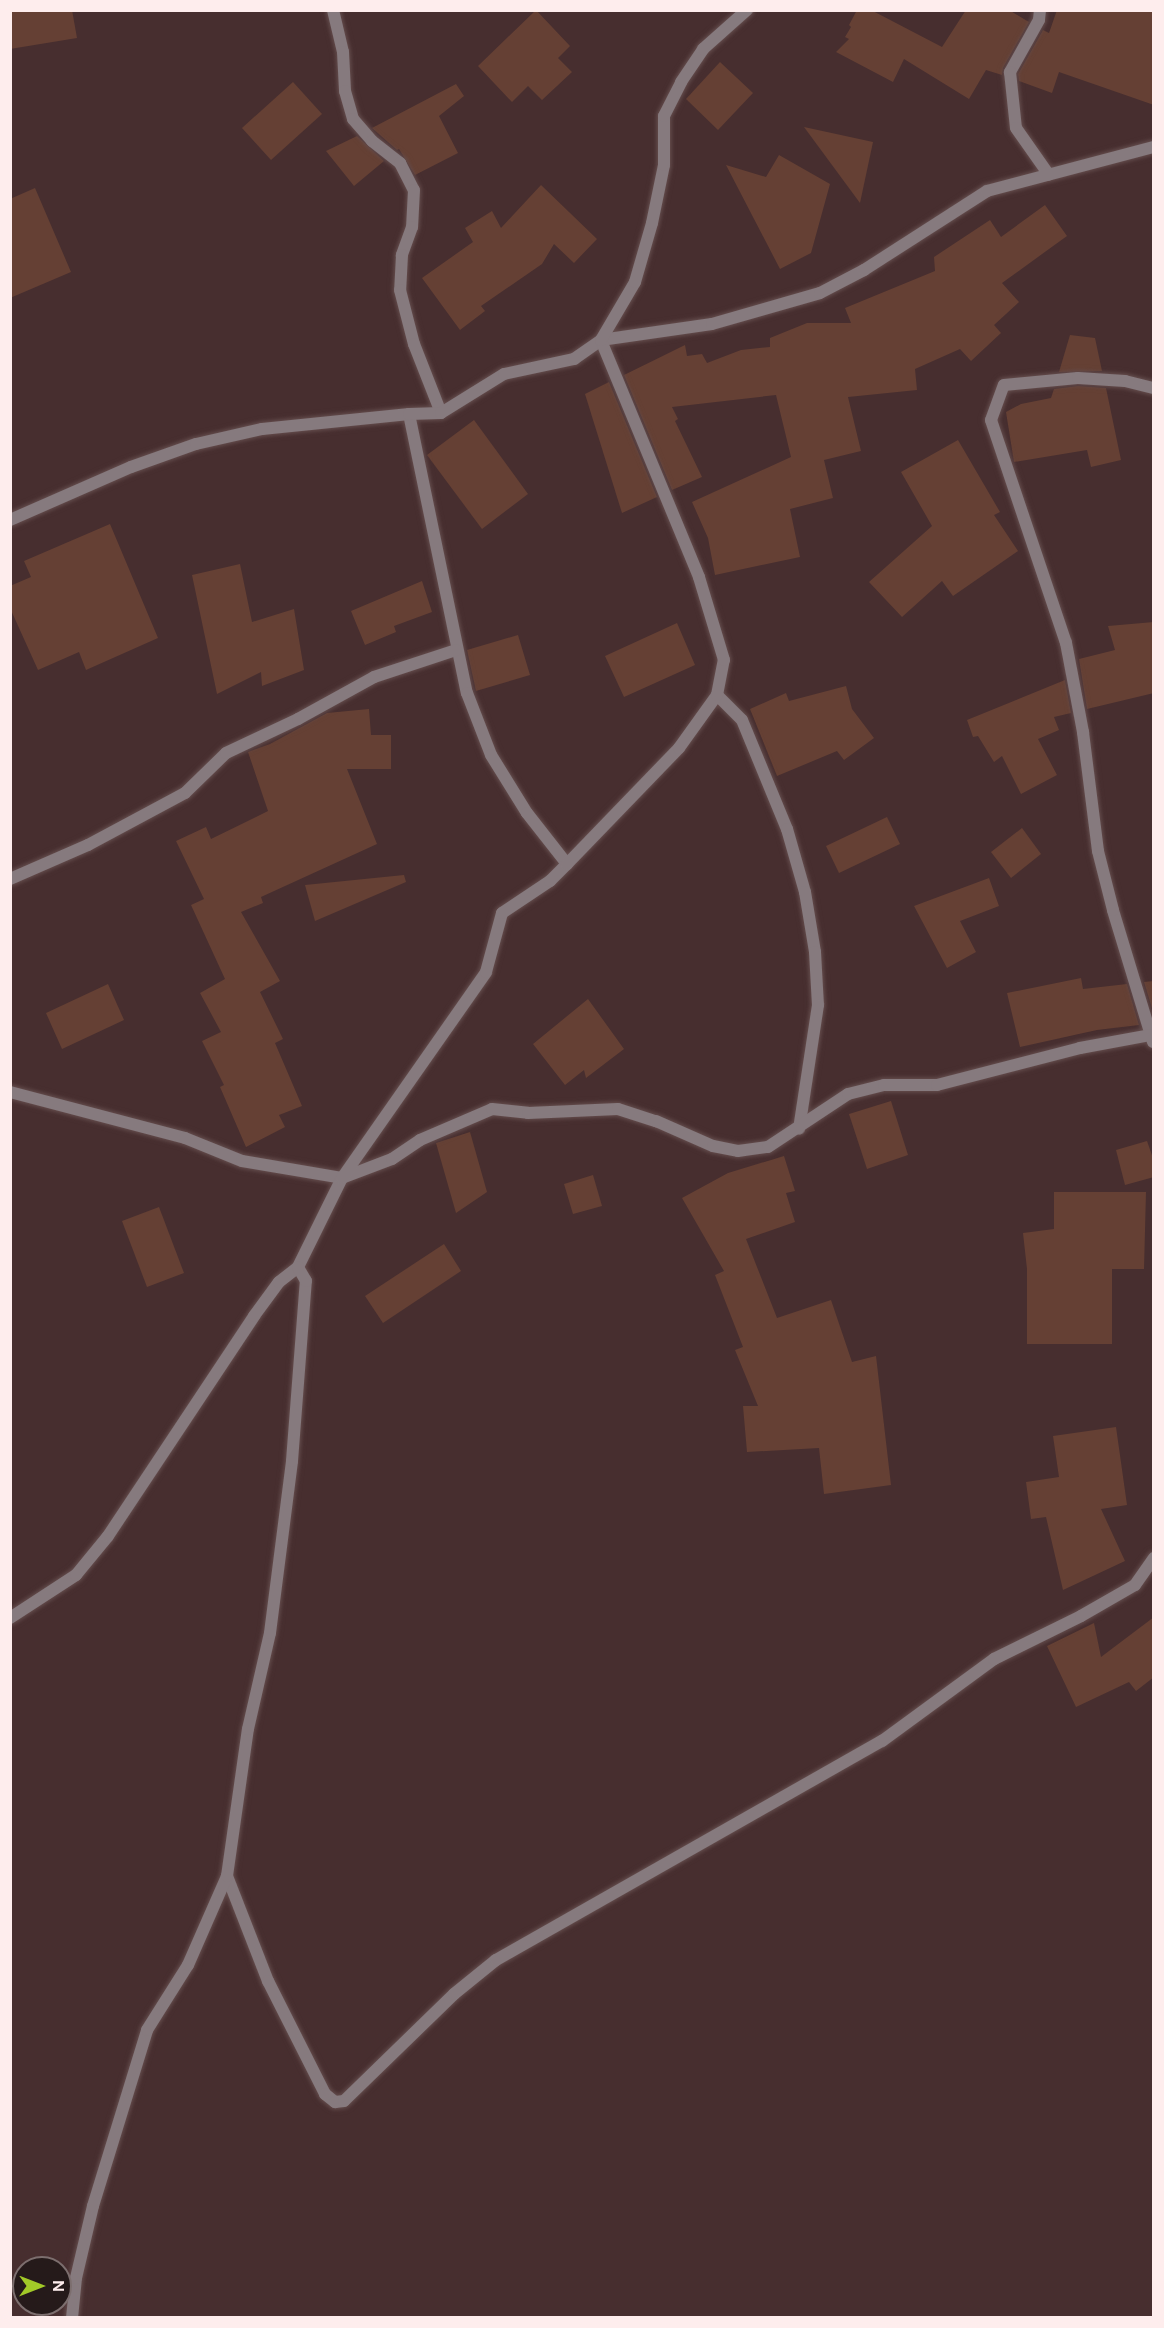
<!DOCTYPE html>
<style>
body{margin:0}
#map{position:relative;width:1164px;height:2328px;overflow:hidden;background:#472e2f;font-family:"DM Sans",sans-serif}
div>[style]{position:absolute}
[style*='--x']{left:calc(var(--x)*1px);top:calc(var(--y)*1px);width:calc(var(--w)*1px);rotate:calc(var(--a)*1deg)}
.building>*{inset:0;background:#654034}
.roads{filter:drop-shadow(0 0 2px #644d4d) drop-shadow(0 0 2px #644d4d)}
.minor>*{height:12px;margin:-6px;padding:0 6px;transform-origin:6px;border-radius:6px;background:#867a7e}
span{translate:-50% -50%;white-space:nowrap;text-align:center;line-height:1.15;-webkit-text-stroke:5px #251a1a;paint-order:stroke}
.frame{position:absolute;inset:0;border:12px solid #feeded;pointer-events:none}
.north{position:absolute;left:12px;top:2256px;width:60px;height:60px;box-sizing:border-box;background:#251a1a;border:2px solid #7c6e6e;border-radius:50%;rotate:90deg;font-size:16px;font-weight:700;line-height:24px;text-align:center;color:#feeded}
.north::after{content:'';display:block;margin:auto;width:21px;height:27px;background:#a2c928;clip-path:polygon(50% 0,100% 100%,50% 72%,0 100%)}
</style>
<div id="map">
<div class="building">
<i style="clip-path:polygon(10px 10px,72px 10px,77px 38px,10px 49px)"></i>
<i style="clip-path:polygon(536px 10px,570px 46px,558px 58px,572px 72px,542px 100px,528px 86px,512px 102px,478px 66px)"></i>
<i style="clip-path:polygon(857px 10px,871px 10px,942px 47px,966px 10px,1009px 10px,1029px 22px,1003px 68px,1002px 75px,986px 70px,969px 99px,904px 59px,893px 82px,836px 52px,849px 39px,845px 37px,851px 27px,849px 25px)"></i>
<i style="clip-path:polygon(1057px 10px,1154px 10px,1154px 105px,1059px 72px,1052px 93px,1019px 81px,1018px 74px,1043px 30px,1049px 33px)"></i>
<i style="clip-path:polygon(720px 62px,753px 93px,718px 130px,686px 99px)"></i>
<i style="clip-path:polygon(293px 82px,322px 114px,271px 160px,242px 128px)"></i>
<i style="clip-path:polygon(456px 84px,464px 96px,439px 116px,458px 153px,415px 175px,399px 149px,397px 150px,372px 128px)"></i>
<i style="clip-path:polygon(804px 127px,873px 142px,860px 203px)"></i>
<i style="clip-path:polygon(357px 136px,384px 161px,354px 186px,326px 151px)"></i>
<i style="clip-path:polygon(779px 155px,830px 184px,811px 253px,780px 269px,726px 165px,766px 177px)"></i>
<i style="clip-path:polygon(541px 185px,597px 239px,574px 263px,554px 244px,542px 264px,481px 306px,485px 311px,460px 330px,422px 278px,473px 242px,465px 228px,492px 211px,501px 228px)"></i>
<i style="clip-path:polygon(35px 188px,71px 272px,10px 298px,10px 199px)"></i>
<i style="clip-path:polygon(1045px 205px,1067px 236px,1002px 283px,1019px 302px,994px 325px,1001px 333px,971px 361px,960px 349px,915px 369px,917px 390px,848px 397px,861px 451px,824px 460px,833px 498px,790px 509px,800px 557px,715px 575px,708px 538px,692px 502px,791px 457px,776px 395px,672px 407px,678px 419px,675px 421px,702px 477px,672px 490px,624px 375px,685px 345px,687px 356px,702px 354px,707px 363px,741px 350px,770px 347px,770px 338px,807px 323px,851px 323px,845px 308px,935px 271px,934px 257px,990px 220px,1001px 237px)"></i>
<i style="clip-path:polygon(1070px 335px,1095px 338px,1102px 371px,1059px 372px)"></i>
<i style="clip-path:polygon(609px 382px,657px 497px,622px 513px,585px 394px)"></i>
<i style="clip-path:polygon(1078px 386px,1106px 388px,1121px 460px,1091px 467px,1087px 450px,1014px 462px,1006px 412px,1021px 404px,1051px 398px,1054px 389px)"></i>
<i style="clip-path:polygon(474px 420px,528px 494px,482px 529px,427px 455px)"></i>
<i style="clip-path:polygon(958px 440px,1000px 512px,994px 515px,1018px 551px,953px 596px,942px 581px,902px 617px,869px 582px,932px 526px,901px 472px)"></i>
<i style="clip-path:polygon(110px 524px,158px 638px,86px 670px,79px 652px,38px 670px,10px 608px,10px 586px,31px 577px,24px 561px)"></i>
<i style="clip-path:polygon(240px 564px,252px 622px,294px 609px,304px 670px,262px 686px,261px 672px,217px 694px,192px 575px)"></i>
<i style="clip-path:polygon(422px 581px,432px 612px,394px 626px,396px 632px,365px 645px,351px 611px)"></i>
<i style="clip-path:polygon(1154px 622px,1154px 693px,1087px 709px,1079px 659px,1115px 650px,1108px 626px)"></i>
<i style="clip-path:polygon(677px 623px,695px 665px,624px 697px,605px 656px)"></i>
<i style="clip-path:polygon(518px 635px,530px 675px,476px 691px,467px 650px)"></i>
<i style="clip-path:polygon(1065px 680px,1071px 713px,1054px 717px,1059px 730px,1038px 739px,1057px 775px,1021px 794px,1002px 756px,994px 762px,978px 736px,973px 737px,967px 720px)"></i>
<i style="clip-path:polygon(846px 686px,852px 709px,874px 738px,844px 760px,837px 751px,777px 776px,750px 709px,786px 693px,789px 701px)"></i>
<i style="clip-path:polygon(369px 709px,371px 735px,391px 735px,391px 769px,347px 769px,377px 844px,261px 897px,263px 903px,241px 912px,280px 981px,260px 992px,283px 1039px,275px 1043px,302px 1106px,279px 1115px,285px 1127px,246px 1147px,220px 1087px,224px 1085px,202px 1041px,221px 1032px,200px 993px,225px 979px,191px 905px,204px 899px,176px 841px,206px 827px,211px 839px,268px 811px,248px 752px,270px 744px,327px 713px)"></i>
<i style="clip-path:polygon(887px 817px,900px 844px,839px 873px,826px 846px)"></i>
<i style="clip-path:polygon(1022px 828px,1041px 854px,1011px 878px,991px 852px)"></i>
<i style="clip-path:polygon(404px 875px,406px 882px,315px 921px,305px 885px)"></i>
<i style="clip-path:polygon(989px 878px,999px 906px,960px 921px,976px 952px,947px 968px,914px 906px)"></i>
<i style="clip-path:polygon(1081px 978px,1083px 989px,1127px 984px,1139px 1025px,1097px 1030px,1020px 1047px,1007px 993px)"></i>
<i style="clip-path:polygon(1154px 981px,1154px 1015px,1144px 982px)"></i>
<i style="clip-path:polygon(108px 984px,124px 1020px,62px 1049px,46px 1013px)"></i>
<i style="clip-path:polygon(588px 999px,624px 1049px,586px 1078px,584px 1070px,565px 1085px,533px 1044px)"></i>
<i style="clip-path:polygon(891px 1101px,908px 1155px,867px 1169px,849px 1114px)"></i>
<i style="clip-path:polygon(470px 1132px,487px 1192px,456px 1213px,436px 1143px)"></i>
<i style="clip-path:polygon(1147px 1141px,1154px 1161px,1154px 1177px,1125px 1185px,1116px 1150px)"></i>
<i style="clip-path:polygon(784px 1156px,795px 1191px,786px 1193px,795px 1222px,746px 1239px,777px 1318px,831px 1300px,852px 1362px,876px 1356px,891px 1485px,824px 1494px,819px 1448px,747px 1452px,743px 1406px,758px 1406px,735px 1350px,743px 1347px,715px 1275px,724px 1271px,682px 1198px,728px 1173px)"></i>
<i style="clip-path:polygon(593px 1175px,602px 1206px,573px 1214px,564px 1184px)"></i>
<i style="clip-path:polygon(1054px 1192px,1146px 1192px,1144px 1269px,1112px 1269px,1112px 1344px,1027px 1344px,1027px 1269px,1023px 1233px,1054px 1229px)"></i>
<i style="clip-path:polygon(159px 1207px,184px 1273px,147px 1287px,122px 1221px)"></i>
<i style="clip-path:polygon(444px 1244px,461px 1271px,383px 1323px,365px 1296px)"></i>
<i style="clip-path:polygon(1116px 1427px,1127px 1505px,1101px 1509px,1125px 1561px,1063px 1590px,1046px 1517px,1031px 1519px,1026px 1482px,1059px 1477px,1053px 1436px)"></i>
<i style="clip-path:polygon(1154px 1617px,1154px 1677px,1136px 1691px,1129px 1682px,1076px 1707px,1047px 1646px,1094px 1623px,1101px 1657px)"></i>
</div>
<div class="roads">
<div class="minor">
<i style="--x:333;--y:10;--w:43;--a:76.6"></i>
<i style="--x:343;--y:52;--w:39;--a:87"></i>
<i style="--x:345;--y:91;--w:29;--a:74"></i>
<i style="--x:353;--y:119;--w:29;--a:49"></i>
<i style="--x:372;--y:141;--w:36;--a:38"></i>
<i style="--x:400;--y:163;--w:30;--a:63"></i>
<i style="--x:414;--y:190;--w:37;--a:93"></i>
<i style="--x:412;--y:227;--w:30;--a:110"></i>
<i style="--x:402;--y:255;--w:35;--a:93"></i>
<i style="--x:400;--y:290;--w:56;--a:75.5"></i>
<i style="--x:414;--y:344;--w:74;--a:68.6"></i>
<i style="--x:1040;--y:10;--w:10;--a:96"></i>
<i style="--x:1039;--y:20;--w:60;--a:119.1"></i>
<i style="--x:1010;--y:72;--w:56;--a:83.9"></i>
<i style="--x:1016;--y:128;--w:57;--a:54.9"></i>
<i style="--x:409;--y:414;--w:285;--a:78.3"></i>
<i style="--x:467;--y:693;--w:66;--a:68.8"></i>
<i style="--x:491;--y:755;--w:68;--a:58.2"></i>
<i style="--x:527;--y:813;--w:65;--a:51.9"></i>
<i style="--x:10;--y:520;--w:132;--a:-23.7"></i>
<i style="--x:131;--y:467;--w:69;--a:-19.5"></i>
<i style="--x:196;--y:444;--w:68;--a:-12.8"></i>
<i style="--x:262;--y:429;--w:148;--a:-5.8"></i>
<i style="--x:409;--y:414;--w:32;--a:-2"></i>
<i style="--x:441;--y:413;--w:74;--a:-31.8"></i>
<i style="--x:504;--y:374;--w:72;--a:-12.1"></i>
<i style="--x:574;--y:359;--w:33;--a:-35"></i>
<i style="--x:601;--y:340;--w:112;--a:-8.2"></i>
<i style="--x:712;--y:324;--w:112;--a:-16"></i>
<i style="--x:820;--y:293;--w:50;--a:-27.6"></i>
<i style="--x:864;--y:270;--w:146;--a:-32.7"></i>
<i style="--x:987;--y:191;--w:173;--a:-14.8"></i>
<i style="--x:717;--y:695;--w:35;--a:45"></i>
<i style="--x:742;--y:720;--w:118;--a:67.6"></i>
<i style="--x:787;--y:829;--w:66;--a:74.1"></i>
<i style="--x:805;--y:892;--w:61;--a:80.5"></i>
<i style="--x:815;--y:952;--w:53;--a:86.8"></i>
<i style="--x:818;--y:1005;--w:125;--a:98.7"></i>
<i style="--x:10;--y:879;--w:85;--a:-23.6"></i>
<i style="--x:88;--y:845;--w:110;--a:-28.2"></i>
<i style="--x:185;--y:793;--w:57;--a:-44.3"></i>
<i style="--x:226;--y:753;--w:80;--a:-25.3"></i>
<i style="--x:298;--y:719;--w:87;--a:-28.9"></i>
<i style="--x:374;--y:677;--w:86;--a:-18.2"></i>
<i style="--x:1153;--y:1042;--w:138;--a:-106.9"></i>
<i style="--x:1113;--y:910;--w:61;--a:-104.3"></i>
<i style="--x:1098;--y:851;--w:120;--a:-97.2"></i>
<i style="--x:1083;--y:732;--w:91;--a:-100.8"></i>
<i style="--x:1066;--y:643;--w:235;--a:-108.6"></i>
<i style="--x:991;--y:420;--w:37;--a:-70"></i>
<i style="--x:1004;--y:385;--w:74;--a:-5.4"></i>
<i style="--x:1078;--y:378;--w:47;--a:3.7"></i>
<i style="--x:1125;--y:381;--w:30;--a:14"></i>
<i style="--x:10;--y:1092;--w:181;--a:14.7"></i>
<i style="--x:185;--y:1138;--w:61;--a:22"></i>
<i style="--x:242;--y:1161;--w:101;--a:9.6"></i>
<i style="--x:342;--y:1178;--w:53;--a:-20.8"></i>
<i style="--x:392;--y:1159;--w:34;--a:-34"></i>
<i style="--x:420;--y:1140;--w:78;--a:-23.3"></i>
<i style="--x:492;--y:1109;--w:36;--a:6"></i>
<i style="--x:528;--y:1113;--w:90;--a:-2.5"></i>
<i style="--x:618;--y:1109;--w:40;--a:18"></i>
<i style="--x:656;--y:1121;--w:62;--a:23.7"></i>
<i style="--x:713;--y:1146;--w:25;--a:11"></i>
<i style="--x:738;--y:1151;--w:30;--a:-8"></i>
<i style="--x:768;--y:1147;--w:96;--a:-33.5"></i>
<i style="--x:848;--y:1094;--w:37;--a:-14"></i>
<i style="--x:884;--y:1085;--w:53;--a:0"></i>
<i style="--x:937;--y:1085;--w:148;--a:-14.5"></i>
<i style="--x:1080;--y:1048;--w:71;--a:-10.5"></i>
<i style="--x:10;--y:1618;--w:79;--a:-33.1"></i>
<i style="--x:76;--y:1575;--w:50;--a:-50.6"></i>
<i style="--x:108;--y:1536;--w:264;--a:-56.4"></i>
<i style="--x:254;--y:1316;--w:42;--a:-53.7"></i>
<i style="--x:279;--y:1282;--w:24;--a:-38"></i>
<i style="--x:298;--y:1267;--w:99;--a:-63.7"></i>
<i style="--x:342;--y:1178;--w:251;--a:-55"></i>
<i style="--x:486;--y:972;--w:61;--a:-74.8"></i>
<i style="--x:502;--y:913;--w:58;--a:-33.7"></i>
<i style="--x:550;--y:881;--w:24;--a:-45"></i>
<i style="--x:567;--y:864;--w:161;--a:-46"></i>
<i style="--x:679;--y:748;--w:65;--a:-54.4"></i>
<i style="--x:717;--y:695;--w:36;--a:-79"></i>
<i style="--x:724;--y:660;--w:87;--a:-106.8"></i>
<i style="--x:699;--y:577;--w:256;--a:-112.5"></i>
<i style="--x:601;--y:340;--w:67;--a:-59.6"></i>
<i style="--x:635;--y:282;--w:61;--a:-73.9"></i>
<i style="--x:652;--y:223;--w:59;--a:-78.3"></i>
<i style="--x:664;--y:165;--w:49;--a:-90"></i>
<i style="--x:664;--y:116;--w:38;--a:-63"></i>
<i style="--x:681;--y:82;--w:40;--a:-56"></i>
<i style="--x:703;--y:49;--w:59;--a:-41.6"></i>
<i style="--x:227;--y:1876;--w:113;--a:68.7"></i>
<i style="--x:268;--y:1981;--w:127;--a:63.2"></i>
<i style="--x:325;--y:2094;--w:13;--a:39"></i>
<i style="--x:335;--y:2102;--w:9;--a:-6"></i>
<i style="--x:344;--y:2101;--w:153;--a:-44.2"></i>
<i style="--x:454;--y:1994;--w:54;--a:-39"></i>
<i style="--x:496;--y:1960;--w:444;--a:-29.6"></i>
<i style="--x:882;--y:1741;--w:139;--a:-36.2"></i>
<i style="--x:994;--y:1659;--w:97;--a:-26.3"></i>
<i style="--x:1081;--y:1616;--w:62;--a:-29.9"></i>
<i style="--x:1135;--y:1585;--w:33;--a:-55"></i>
<i style="--x:72;--y:2318;--w:40;--a:-84.3"></i>
<i style="--x:76;--y:2278;--w:74;--a:-76.7"></i>
<i style="--x:93;--y:2206;--w:184;--a:-72.9"></i>
<i style="--x:147;--y:2030;--w:77;--a:-57.8"></i>
<i style="--x:188;--y:1965;--w:97;--a:-66.3"></i>
<i style="--x:227;--y:1876;--w:148;--a:-81.9"></i>
<i style="--x:248;--y:1729;--w:98;--a:-77.1"></i>
<i style="--x:270;--y:1633;--w:173;--a:-82.7"></i>
<i style="--x:292;--y:1461;--w:181;--a:-85.6"></i>
<i style="--x:306;--y:1281;--w:16;--a:-120"></i>
</div>
</div>
<div class="frame"></div>
<div class="north">N</div>
</div>
